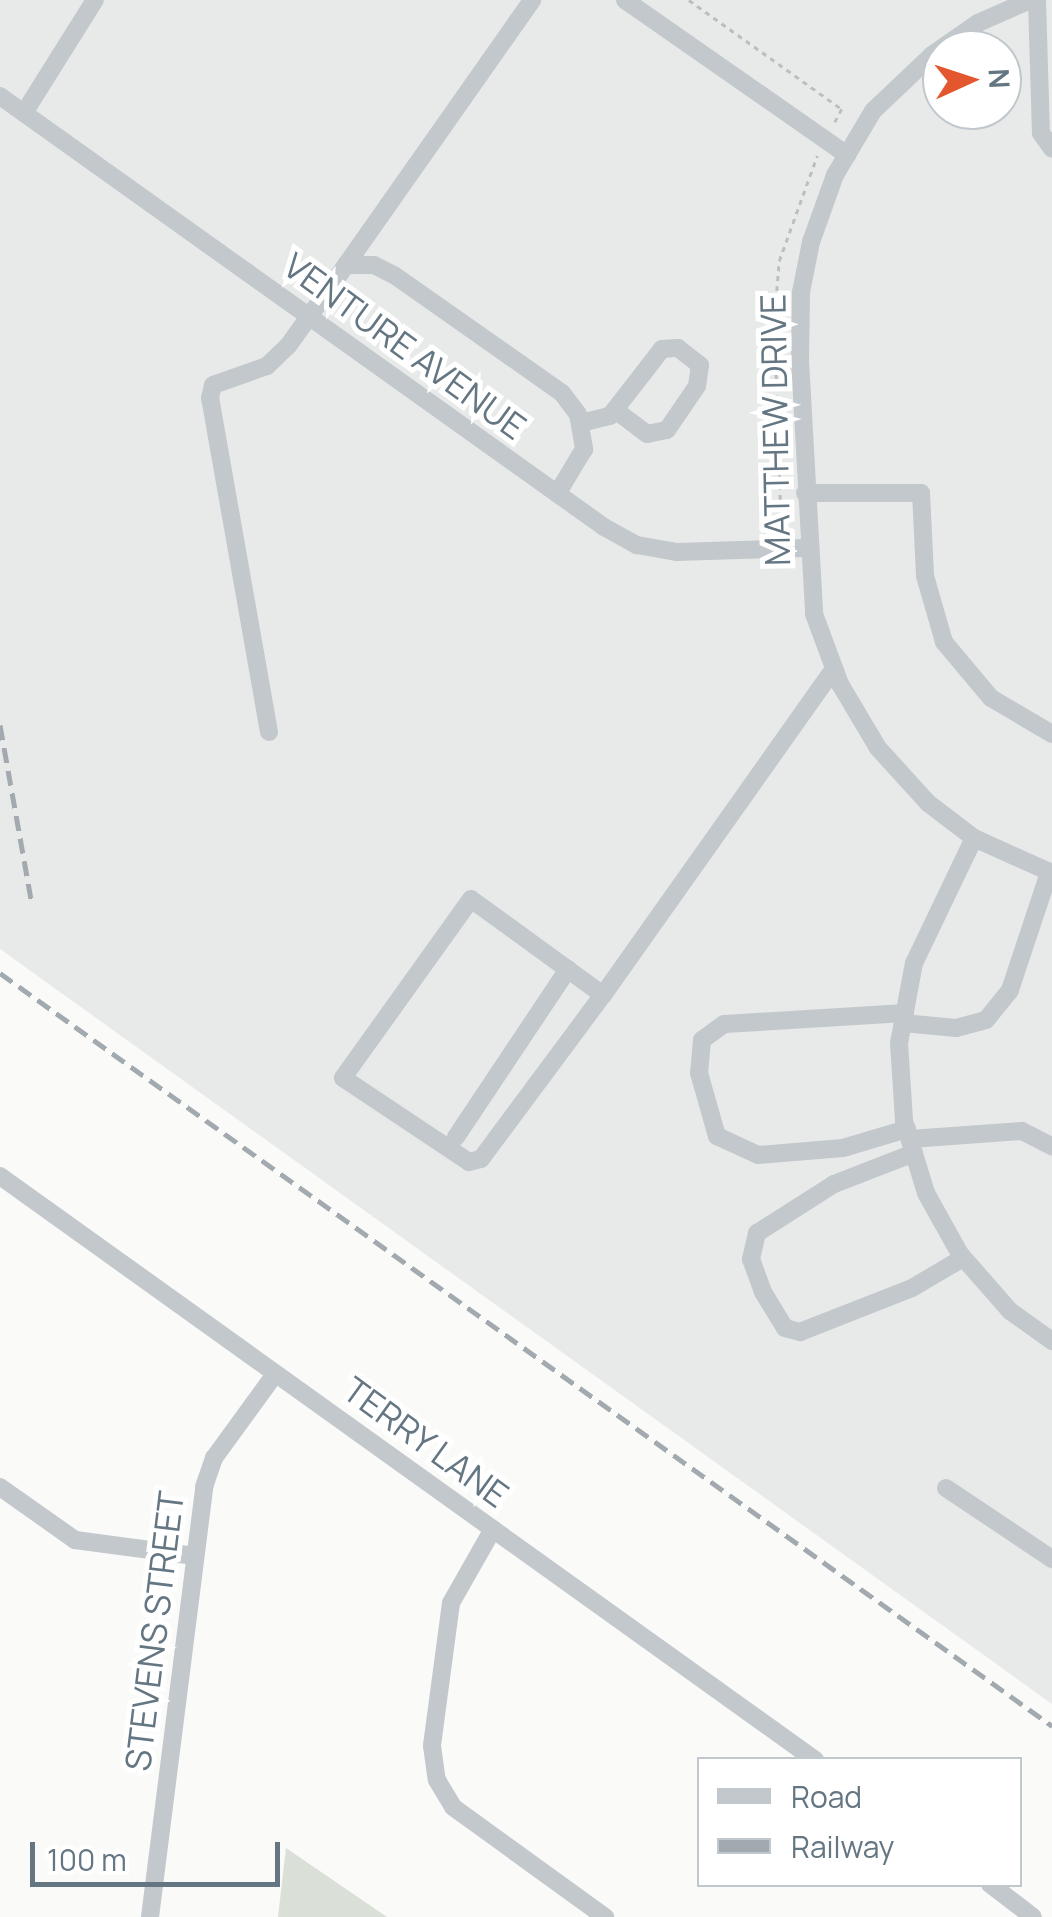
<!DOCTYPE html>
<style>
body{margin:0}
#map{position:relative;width:1052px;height:1917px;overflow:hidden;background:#fafaf8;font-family:Manrope,sans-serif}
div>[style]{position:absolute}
.built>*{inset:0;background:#e8e9e9}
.green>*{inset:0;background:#dadfd7}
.path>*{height:2.5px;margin-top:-1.25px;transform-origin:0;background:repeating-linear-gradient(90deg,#bbbfc2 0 5px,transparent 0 10px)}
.minor>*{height:18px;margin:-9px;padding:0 9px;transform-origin:9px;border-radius:9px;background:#c3c8cc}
.rail>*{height:5px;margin-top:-2.5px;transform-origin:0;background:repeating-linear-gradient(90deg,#a2aab0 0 15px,transparent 0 23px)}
span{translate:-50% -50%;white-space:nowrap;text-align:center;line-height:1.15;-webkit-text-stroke:10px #fff;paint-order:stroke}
.street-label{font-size:35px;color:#657683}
.legend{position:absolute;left:697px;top:1757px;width:325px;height:130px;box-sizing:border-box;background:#fff;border:2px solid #c1c8cd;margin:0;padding:12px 18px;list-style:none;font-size:30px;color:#657683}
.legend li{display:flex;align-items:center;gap:20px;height:50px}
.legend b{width:50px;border:2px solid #c1c8cd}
.north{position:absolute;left:922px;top:30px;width:100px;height:100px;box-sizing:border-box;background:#fff;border:2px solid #c1c8cd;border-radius:50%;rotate:87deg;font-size:28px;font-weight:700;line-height:40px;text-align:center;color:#657683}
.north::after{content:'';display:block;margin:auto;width:35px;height:45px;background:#e4572e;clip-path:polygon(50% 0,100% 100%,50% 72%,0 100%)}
.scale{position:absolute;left:30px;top:1842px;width:250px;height:45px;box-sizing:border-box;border:5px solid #657683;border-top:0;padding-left:12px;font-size:30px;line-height:35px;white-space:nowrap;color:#657683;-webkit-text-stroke:8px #fff;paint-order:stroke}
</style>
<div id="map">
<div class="built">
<i style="clip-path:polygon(evenodd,0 0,1052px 0,1052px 1704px,0 949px,0 0,942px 50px,1002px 50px,1002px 110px,942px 110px,942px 50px)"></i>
</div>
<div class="green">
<i style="clip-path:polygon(286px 1848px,387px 1917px,278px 1917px)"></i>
</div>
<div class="path">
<i style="left:689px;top:0;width:188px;rotate:35.5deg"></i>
<i style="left:842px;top:109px;width:15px;rotate:118deg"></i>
<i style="left:781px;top:530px;width:209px;rotate:-91.9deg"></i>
<i style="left:774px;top:321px;width:60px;rotate:-85.2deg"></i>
<i style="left:779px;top:261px;width:112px;rotate:-70.1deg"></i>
</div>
<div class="minor">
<i style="left:625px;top:0;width:271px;rotate:34.9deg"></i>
<i style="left:1030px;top:0;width:57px;rotate:156.1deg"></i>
<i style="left:978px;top:23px;width:56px;rotate:145.2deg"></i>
<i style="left:932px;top:55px;width:81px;rotate:136.5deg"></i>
<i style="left:873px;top:111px;width:74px;rotate:120.7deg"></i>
<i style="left:835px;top:175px;width:71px;rotate:109.7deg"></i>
<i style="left:811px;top:242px;width:51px;rotate:101.3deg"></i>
<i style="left:801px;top:292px;width:68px;rotate:90.8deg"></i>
<i style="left:800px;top:360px;width:254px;rotate:86.8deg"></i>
<i style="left:814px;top:614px;width:75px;rotate:69.6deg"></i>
<i style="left:840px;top:684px;width:74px;rotate:59.3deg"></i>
<i style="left:878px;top:748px;width:74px;rotate:47.7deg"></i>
<i style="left:928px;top:803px;width:58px;rotate:37.3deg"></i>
<i style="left:974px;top:838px;width:85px;rotate:24.2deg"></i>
<i style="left:1037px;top:0;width:133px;rotate:88.3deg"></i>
<i style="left:1041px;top:133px;width:19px;rotate:55deg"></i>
<i style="left:0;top:96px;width:742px;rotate:35.51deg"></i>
<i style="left:604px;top:527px;width:38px;rotate:29deg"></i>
<i style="left:637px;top:545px;width:41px;rotate:9.9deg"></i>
<i style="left:677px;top:552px;width:130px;rotate:-1.8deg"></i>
<i style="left:24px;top:113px;width:133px;rotate:-57.9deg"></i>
<i style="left:346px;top:265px;width:324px;rotate:-54.9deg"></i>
<i style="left:581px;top:423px;width:30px;rotate:-14deg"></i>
<i style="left:610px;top:416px;width:85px;rotate:-52.2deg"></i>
<i style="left:662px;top:349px;width:16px;rotate:-4deg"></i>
<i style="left:678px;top:348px;width:28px;rotate:38deg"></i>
<i style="left:700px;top:365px;width:21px;rotate:98deg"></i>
<i style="left:697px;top:386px;width:53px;rotate:124.3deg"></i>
<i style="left:667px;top:430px;width:20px;rotate:169deg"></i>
<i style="left:647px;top:434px;width:40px;rotate:-143deg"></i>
<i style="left:805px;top:493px;width:116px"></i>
<i style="left:921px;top:493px;width:83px;rotate:87.2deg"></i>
<i style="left:925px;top:576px;width:69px;rotate:73.9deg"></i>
<i style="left:944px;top:642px;width:73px;rotate:50deg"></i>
<i style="left:991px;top:698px;width:71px;rotate:30.5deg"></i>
<i style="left:269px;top:732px;width:339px;rotate:-100deg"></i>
<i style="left:210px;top:398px;width:13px;rotate:-77deg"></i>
<i style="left:213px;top:385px;width:57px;rotate:-19.4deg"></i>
<i style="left:267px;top:366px;width:29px;rotate:-44deg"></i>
<i style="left:288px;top:346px;width:100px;rotate:-54.4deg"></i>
<i style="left:346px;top:265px;width:28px"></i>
<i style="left:374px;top:265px;width:22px;rotate:27deg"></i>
<i style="left:394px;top:275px;width:205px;rotate:35.1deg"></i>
<i style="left:562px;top:393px;width:26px;rotate:53deg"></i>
<i style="left:578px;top:414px;width:36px;rotate:80deg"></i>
<i style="left:584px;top:449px;width:52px;rotate:121deg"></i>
<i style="left:974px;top:838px;width:139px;rotate:115.6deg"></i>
<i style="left:914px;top:963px;width:81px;rotate:100.6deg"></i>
<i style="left:899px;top:1043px;width:78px;rotate:86.3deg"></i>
<i style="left:904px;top:1121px;width:75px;rotate:73deg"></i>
<i style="left:926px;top:1193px;width:70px;rotate:60.9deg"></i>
<i style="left:960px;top:1254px;width:76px;rotate:48.7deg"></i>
<i style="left:1010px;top:1311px;width:52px;rotate:35.5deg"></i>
<i style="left:603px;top:995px;width:163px;rotate:-144deg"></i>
<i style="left:471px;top:899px;width:220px;rotate:125.6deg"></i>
<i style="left:343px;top:1078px;width:151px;rotate:33.7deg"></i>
<i style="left:469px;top:1162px;width:12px;rotate:-14deg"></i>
<i style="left:481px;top:1159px;width:204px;rotate:-53.4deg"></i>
<i style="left:603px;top:995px;width:400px;rotate:-54.7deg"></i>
<i style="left:905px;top:1013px;width:181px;rotate:176.5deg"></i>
<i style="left:724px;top:1024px;width:27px;rotate:144deg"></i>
<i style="left:702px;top:1040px;width:33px;rotate:95deg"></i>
<i style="left:699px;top:1073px;width:66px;rotate:74.1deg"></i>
<i style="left:717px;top:1136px;width:45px;rotate:24.9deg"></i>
<i style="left:758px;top:1155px;width:85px;rotate:-4.7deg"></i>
<i style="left:843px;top:1148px;width:67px;rotate:-16.5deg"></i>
<i style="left:903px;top:1023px;width:53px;rotate:5.4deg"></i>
<i style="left:956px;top:1028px;width:31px;rotate:-15deg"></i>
<i style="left:986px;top:1020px;width:38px;rotate:-51deg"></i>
<i style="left:1010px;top:990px;width:123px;rotate:-71.6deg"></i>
<i style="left:456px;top:1137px;width:202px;rotate:-56.3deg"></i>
<i style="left:910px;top:1139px;width:112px;rotate:-4.1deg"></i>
<i style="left:1022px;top:1131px;width:34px;rotate:27deg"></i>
<i style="left:914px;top:1153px;width:86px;rotate:158.8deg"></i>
<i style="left:834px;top:1184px;width:91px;rotate:147.5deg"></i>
<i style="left:757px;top:1233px;width:27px;rotate:103deg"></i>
<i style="left:751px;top:1259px;width:35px;rotate:70deg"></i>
<i style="left:763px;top:1292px;width:42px;rotate:58.6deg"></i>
<i style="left:785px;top:1328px;width:16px;rotate:15deg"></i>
<i style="left:800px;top:1332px;width:120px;rotate:-21.4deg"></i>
<i style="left:912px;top:1288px;width:59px;rotate:-30.5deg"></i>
<i style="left:0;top:1176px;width:1003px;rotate:35.62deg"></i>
<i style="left:0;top:1487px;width:92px;rotate:35.2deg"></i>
<i style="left:75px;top:1540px;width:121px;rotate:7.6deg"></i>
<i style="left:946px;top:1488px;width:128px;rotate:33.8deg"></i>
<i style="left:493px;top:1529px;width:85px;rotate:119.6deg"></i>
<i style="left:451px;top:1603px;width:144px;rotate:97.6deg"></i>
<i style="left:432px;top:1746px;width:34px;rotate:82deg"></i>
<i style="left:437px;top:1780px;width:31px;rotate:59deg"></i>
<i style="left:453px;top:1807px;width:188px;rotate:35.9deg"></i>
<i style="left:990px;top:1884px;width:54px;rotate:37.5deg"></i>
<i style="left:150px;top:1917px;width:433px;rotate:-82.8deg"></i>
<i style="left:204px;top:1487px;width:31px;rotate:-71deg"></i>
<i style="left:214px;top:1458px;width:104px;rotate:-54deg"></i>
</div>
<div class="rail">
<i style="left:0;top:725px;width:182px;rotate:79.9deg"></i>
<i style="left:0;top:973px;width:1294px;rotate:35.59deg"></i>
</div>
<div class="street-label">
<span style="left:405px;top:346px;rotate:36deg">VENTURE AVENUE</span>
<span style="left:775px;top:430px;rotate:-91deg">MATTHEW DRIVE</span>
<span style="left:426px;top:1442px;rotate:36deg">TERRY LANE</span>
<span style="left:154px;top:1631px;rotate:-83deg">STEVENS STREET</span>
</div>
<ul class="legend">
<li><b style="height:12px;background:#c3c8cc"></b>Road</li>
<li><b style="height:12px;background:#a2aab0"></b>Railway</li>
</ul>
<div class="north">N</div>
<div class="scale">100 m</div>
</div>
